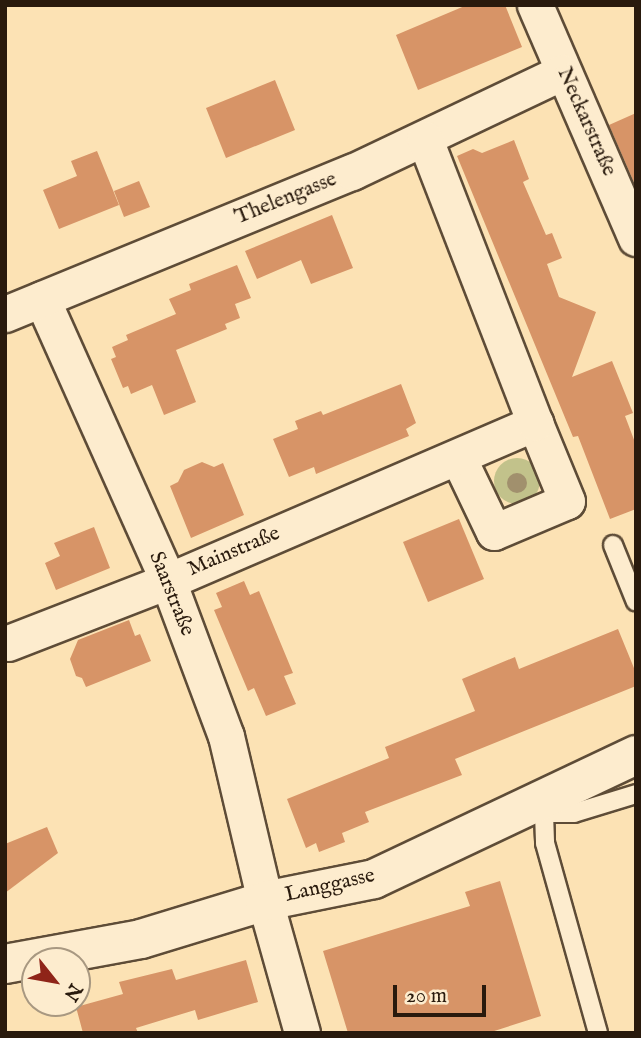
<!DOCTYPE html>
<meta charset="utf-8">
<style>
body{margin:0}
#map{position:relative;width:641px;height:1038px;overflow:hidden;background:#fce2b4;font-family:"IM FELL English",serif}
div>[style]{position:absolute}
.green>*{inset:0;background:#c2c28b}
.round{border-radius:50%}
.building>*{inset:0;background:#d79467}
.roads{filter:drop-shadow(2px 0 #5e4c37) drop-shadow(-2px 0 #5e4c37) drop-shadow(0 2px #5e4c37) drop-shadow(0 -2px #5e4c37)}
.lane>*{height:18px;margin:-9px;padding:0 9px;transform-origin:9px;border-radius:9px;background:#fdecce}
.street>*{height:35px;margin:-17.5px;padding:0 17.5px;transform-origin:17.5px;border-radius:17.5px;background:#fdecce}
.secondary>*{height:38px;margin:-19px;padding:0 19px;transform-origin:19px;border-radius:19px;background:#fdecce}
.trees>*{width:20px;height:20px;margin:-10px;border-radius:50%;background:#a1906d}
span{translate:-50% -50%;white-space:nowrap;text-align:center;line-height:1.15;-webkit-text-stroke:7px #fdecce;paint-order:stroke}
.street-label{font-size:21px;color:#291a0d}
.frame{position:absolute;inset:0;border:7px solid #291a0d;pointer-events:none}
.north{position:absolute;left:21px;top:947px;width:70px;height:70px;box-sizing:border-box;background:#fdecce;border:2px solid #a89881;border-radius:50%;rotate:121deg;font-size:19px;font-weight:700;line-height:28px;text-align:center;color:#291a0d}
.north::after{content:'';display:block;margin:auto;width:24px;height:32px;background:#8f2418;clip-path:polygon(50% 0,100% 100%,50% 72%,0 100%)}
.scale{position:absolute;left:393px;top:985px;width:93px;height:32px;box-sizing:border-box;border:4px solid #291a0d;border-top:0;padding-left:9px;font-size:21px;line-height:24px;white-space:nowrap;color:#291a0d;-webkit-text-stroke:5px #fdecce;paint-order:stroke}
</style>
<div id="map">
<div class="green">
<i class="round" style="left:494px;top:458px;width:46px;height:46px"></i>
</div>
<div class="building">
<i style="clip-path:polygon(467px 5px,505px 5px,522px 47px,418px 90px,396px 35px)"></i>
<i style="clip-path:polygon(275px 80px,295px 130px,226px 158px,206px 108px)"></i>
<i style="clip-path:polygon(636px 113px,636px 187px,609px 125px)"></i>
<i style="clip-path:polygon(514px 140px,529px 179px,523px 182px,546px 235px,552px 233px,562px 258px,547px 264px,559px 297px,596px 312px,572px 377px,612px 361px,633px 413px,625px 416px,636px 445px,636px 509px,610px 519px,578px 436px,573px 437px,457px 156px,473px 149px,482px 153px)"></i>
<i style="clip-path:polygon(97px 151px,119px 205px,59px 229px,43px 190px,77px 176px,71px 161px)"></i>
<i style="clip-path:polygon(139px 181px,150px 207px,124px 217px,114px 191px)"></i>
<i style="clip-path:polygon(332px 215px,353px 268px,311px 284px,301px 260px,257px 279px,245px 251px)"></i>
<i style="clip-path:polygon(237px 265px,251px 298px,235px 304px,240px 318px,225px 324px,227px 329px,176px 350px,196px 402px,164px 415px,152px 385px,131px 394px,128px 386px,123px 388px,111px 359px,116px 357px,112px 347px,128px 340px,126px 335px,176px 314px,169px 299px,191px 290px,189px 284px)"></i>
<i style="clip-path:polygon(401px 384px,416px 423px,406px 429px,409px 436px,316px 474px,314px 467px,289px 477px,273px 439px,298px 429px,295px 421px,321px 411px,323px 415px)"></i>
<i style="clip-path:polygon(202px 462px,214px 467px,223px 463px,244px 515px,191px 538px,170px 486px,178px 482px,184px 470px)"></i>
<i style="clip-path:polygon(459px 519px,484px 579px,428px 602px,403px 542px)"></i>
<i style="clip-path:polygon(94px 527px,110px 568px,56px 590px,45px 563px,60px 556px,54px 543px)"></i>
<i style="clip-path:polygon(244px 581px,250px 595px,259px 591px,293px 673px,284px 676px,296px 704px,266px 716px,254px 688px,248px 691px,214px 610px,222px 607px,216px 593px)"></i>
<i style="clip-path:polygon(129px 620px,135px 636px,140px 634px,151px 661px,86px 687px,82px 678px,76px 676px,70px 659px,78px 640px)"></i>
<i style="clip-path:polygon(618px 629px,636px 673px,636px 686px,455px 759px,462px 775px,365px 812px,369px 822px,342px 833px,345px 842px,319px 852px,316px 843px,306px 848px,287px 799px,389px 758px,385px 747px,475px 711px,462px 679px,515px 657px,519px 669px)"></i>
<i style="clip-path:polygon(47px 827px,58px 853px,5px 893px,5px 844px)"></i>
<i style="clip-path:polygon(500px 881px,541px 1016px,488px 1033px,348px 1033px,323px 951px,470px 906px,465px 892px)"></i>
<i style="clip-path:polygon(246px 960px,258px 1002px,198px 1020px,195px 1010px,136px 1028px,138px 1033px,83px 1033px,76px 1007px,123px 994px,119px 982px,172px 969px,176px 980px)"></i>
</div>
<div class="roads">
<div class="lane">
<i style="left:613px;top:545px;width:61px;rotate:68deg"></i>
<i style="left:537px;top:813px;width:37px"></i>
<i style="left:574px;top:813px;width:65px;rotate:-17deg"></i>
<i style="left:544px;top:813px;width:30px;rotate:88deg"></i>
<i style="left:545px;top:843px;width:197px;rotate:74.4deg"></i>
</div>
<div class="street">
<i style="left:535px;top:5px;width:254px;rotate:66.6deg"></i>
<i style="left:42px;top:299px;width:309px;rotate:65.9deg"></i>
<i style="left:168px;top:581px;width:165px;rotate:69.5deg"></i>
<i style="left:226px;top:736px;width:170px;rotate:76.7deg"></i>
<i style="left:265px;top:901px;width:137px;rotate:74.3deg"></i>
<i style="left:5px;top:314px;width:375px;rotate:-22.3deg"></i>
<i style="left:352px;top:172px;width:233px;rotate:-25.4deg"></i>
<i style="left:458px;top:457px;width:83px;rotate:64.4deg"></i>
<i style="left:494px;top:532px;width:79px;rotate:-23deg"></i>
<i style="left:567px;top:501px;width:84px;rotate:-112.3deg"></i>
<i style="left:8px;top:643px;width:172px;rotate:-21.2deg"></i>
<i style="left:168px;top:581px;width:400px;rotate:-23.3deg"></i>
<i style="left:535px;top:423px;width:305px;rotate:-111.2deg"></i>
</div>
<div class="secondary">
<i style="left:5px;top:964px;width:138px;rotate:-10.4deg"></i>
<i style="left:141px;top:939px;width:130px;rotate:-17deg"></i>
<i style="left:265px;top:901px;width:111px;rotate:-11.4deg"></i>
<i style="left:374px;top:879px;width:290px;rotate:-25.3deg"></i>
</div>
</div>
<div class="trees">
<i style="left:517px;top:483px"></i>
</div>
<div class="street-label">
<span style="left:586px;top:122px;rotate:66deg">Neckarstraße</span>
<span style="left:286px;top:199px;rotate:-22deg">Thelengasse</span>
<span style="left:234px;top:552px;rotate:-23deg">Mainstraße</span>
<span style="left:171px;top:594px;rotate:68deg">Saarstraße</span>
<span style="left:330px;top:886px;rotate:-13deg">Langgasse</span>
</div>
<div class="frame"></div>
<div class="north">N</div>
<div class="scale">20 m</div>
</div>
